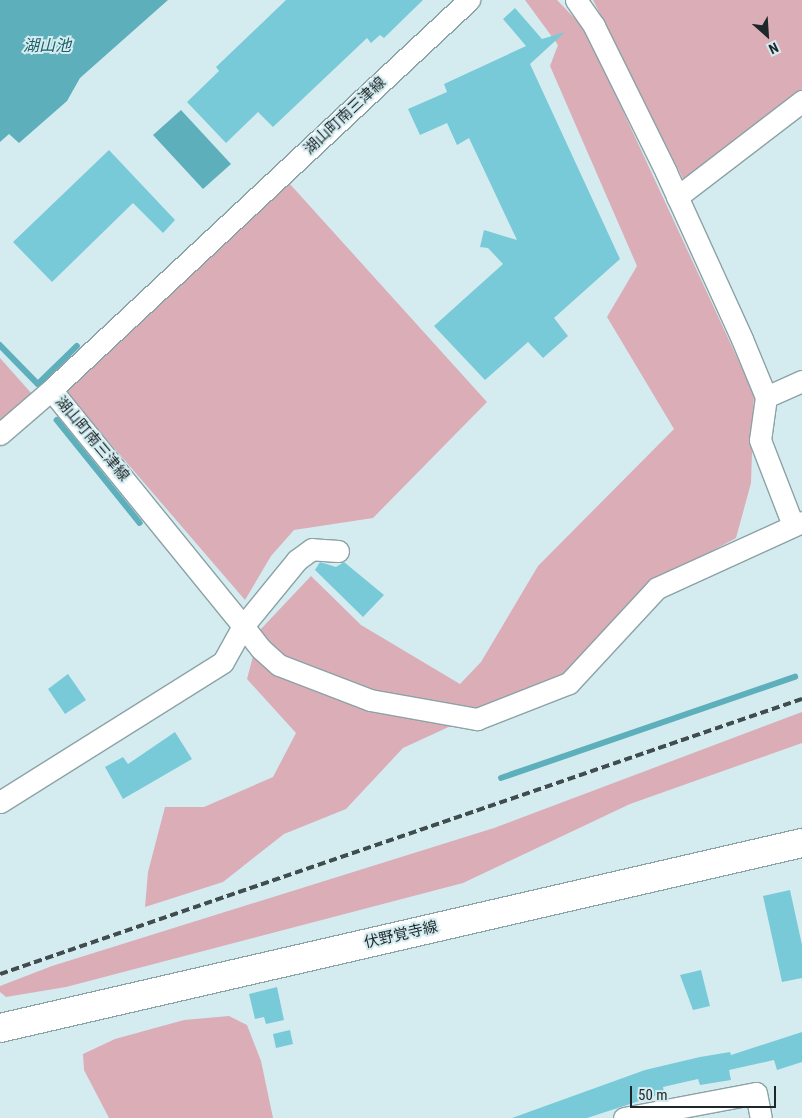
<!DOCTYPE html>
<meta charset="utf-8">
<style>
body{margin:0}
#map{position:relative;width:802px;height:1118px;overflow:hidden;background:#d4ecf0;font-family:"Roboto Condensed","Noto Sans JP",sans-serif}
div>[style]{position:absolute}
.green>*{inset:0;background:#dbadb7}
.water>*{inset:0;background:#5eafbc}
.stream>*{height:5.5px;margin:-2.75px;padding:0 2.75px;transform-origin:2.75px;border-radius:2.75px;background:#5eafbc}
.building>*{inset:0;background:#79cad8}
.roads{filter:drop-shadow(1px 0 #8ba2a6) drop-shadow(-1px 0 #8ba2a6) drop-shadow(0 1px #8ba2a6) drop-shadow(0 -1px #8ba2a6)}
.minor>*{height:21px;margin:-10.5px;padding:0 10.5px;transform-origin:10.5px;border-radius:10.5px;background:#fff}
.major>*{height:28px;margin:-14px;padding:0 14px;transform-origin:14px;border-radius:14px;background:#fff}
.rail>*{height:4px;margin-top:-2px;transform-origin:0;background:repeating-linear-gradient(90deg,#404c4e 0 8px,transparent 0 12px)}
span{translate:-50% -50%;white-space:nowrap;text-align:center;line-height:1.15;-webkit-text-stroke:4px #d4ecf0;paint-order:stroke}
.street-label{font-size:15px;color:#1d2628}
.water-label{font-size:16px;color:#1c5f69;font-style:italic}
.north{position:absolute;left:742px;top:10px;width:50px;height:50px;-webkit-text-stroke:4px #d4ecf0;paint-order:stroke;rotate:154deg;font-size:14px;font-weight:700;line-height:20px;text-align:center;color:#1d2628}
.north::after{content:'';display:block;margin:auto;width:18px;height:22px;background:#1d2628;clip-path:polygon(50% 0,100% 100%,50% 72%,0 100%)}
.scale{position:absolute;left:630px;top:1086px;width:146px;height:22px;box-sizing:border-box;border:2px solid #1d2628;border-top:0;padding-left:6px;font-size:15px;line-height:18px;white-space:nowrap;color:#1d2628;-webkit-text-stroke:4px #d4ecf0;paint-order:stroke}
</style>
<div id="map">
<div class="green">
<i style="clip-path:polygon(525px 0,557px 0,585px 29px,754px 394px,751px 483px,736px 538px,644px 588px,570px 671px,403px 748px,346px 809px,284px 834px,223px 882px,145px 907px,148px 872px,165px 807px,204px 807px,273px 777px,296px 733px,247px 679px,260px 630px,311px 576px,361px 625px,460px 684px,481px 662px,538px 566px,674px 429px,607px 317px,637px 266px,550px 66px,558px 45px)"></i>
<i style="clip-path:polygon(593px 0,802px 0,802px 89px,684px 181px)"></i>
<i style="clip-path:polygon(289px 183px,487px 402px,373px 518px,294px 530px,271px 556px,245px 600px,65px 391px)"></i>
<i style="clip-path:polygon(0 358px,32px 394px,0 420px)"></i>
<i style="clip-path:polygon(802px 712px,802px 743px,630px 804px,463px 883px,66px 987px,6px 997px,0 992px,0 986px,52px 966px,494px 828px)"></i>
<i style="clip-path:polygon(229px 1016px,247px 1025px,261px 1061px,273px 1118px,109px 1118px,84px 1070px,83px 1054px,115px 1039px,184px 1020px)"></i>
</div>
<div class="water">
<i style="clip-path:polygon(0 0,168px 0,80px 78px,67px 101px,19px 143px,9px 134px,0 142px)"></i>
<i style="clip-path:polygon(181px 110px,231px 164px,203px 189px,153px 135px)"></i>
</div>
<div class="stream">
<i style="left:0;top:345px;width:54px;rotate:45.7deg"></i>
<i style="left:38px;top:384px;width:54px;rotate:-44.3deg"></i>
<i style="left:57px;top:420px;width:132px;rotate:51.1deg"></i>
<i style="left:501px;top:778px;width:311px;rotate:-19deg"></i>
</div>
<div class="building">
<i style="clip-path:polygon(286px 0,423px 0,384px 38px,380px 35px,371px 43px,367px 38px,273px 127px,258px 112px,226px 143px,187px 102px,219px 71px,216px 67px)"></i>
<i style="clip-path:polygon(515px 8px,542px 39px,565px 32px,530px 64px,620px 259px,554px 318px,568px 336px,543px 358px,528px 342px,485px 380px,434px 326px,503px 264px,488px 248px,480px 247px,484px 230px,517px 240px,469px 138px,457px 145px,447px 123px,420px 135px,408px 109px,447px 92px,444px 84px,526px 46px,503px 19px)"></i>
<i style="clip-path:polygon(109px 150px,175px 220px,163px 233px,133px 203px,52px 282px,13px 242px)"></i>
<i style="clip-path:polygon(320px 562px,336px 567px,344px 562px,384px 595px,363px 617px,315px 570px)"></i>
<i style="clip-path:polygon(68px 674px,86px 700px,65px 714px,48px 689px)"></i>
<i style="clip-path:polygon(175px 732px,192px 759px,123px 799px,105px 767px,123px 757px,128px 764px)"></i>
<i style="clip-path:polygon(790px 890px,802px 945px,802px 978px,782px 982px,763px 896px)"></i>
<i style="clip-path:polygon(701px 970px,710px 1006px,693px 1010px,680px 975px)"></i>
<i style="clip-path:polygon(277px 987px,284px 1020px,266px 1024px,264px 1017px,255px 1019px,249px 994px)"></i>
<i style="clip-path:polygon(290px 1030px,293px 1044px,276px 1048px,273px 1034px)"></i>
<i style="clip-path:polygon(802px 1032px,802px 1062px,777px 1070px,774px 1060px,729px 1070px,731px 1080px,700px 1085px,698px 1079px,663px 1087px,664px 1093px,587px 1118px,512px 1118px,645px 1070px,700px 1057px,730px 1052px,731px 1055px)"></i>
</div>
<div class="roads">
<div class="minor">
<i style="left:576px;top:0;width:32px;rotate:55deg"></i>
<i style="left:594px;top:26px;width:163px;rotate:63.7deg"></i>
<i style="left:666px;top:172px;width:183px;rotate:65.5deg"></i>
<i style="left:742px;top:339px;width:63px;rotate:67.5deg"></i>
<i style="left:766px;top:397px;width:43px;rotate:97.9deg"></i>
<i style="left:760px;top:440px;width:91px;rotate:68.8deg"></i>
<i style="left:677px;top:197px;width:158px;rotate:-37.5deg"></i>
<i style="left:766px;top:397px;width:39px;rotate:-24deg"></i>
<i style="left:0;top:434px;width:67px;rotate:-40.8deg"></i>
<i style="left:338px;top:551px;width:26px;rotate:-176deg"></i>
<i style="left:312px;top:549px;width:19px;rotate:144deg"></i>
<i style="left:297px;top:560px;width:85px;rotate:129.3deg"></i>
<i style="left:243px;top:626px;width:29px;rotate:52deg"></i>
<i style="left:261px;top:649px;width:24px;rotate:42deg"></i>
<i style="left:279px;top:665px;width:97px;rotate:21deg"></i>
<i style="left:370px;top:700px;width:109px;rotate:10.1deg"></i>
<i style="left:477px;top:719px;width:99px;rotate:-21.4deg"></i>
<i style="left:569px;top:683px;width:129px;rotate:-47.2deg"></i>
<i style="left:657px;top:588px;width:159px;rotate:-24.5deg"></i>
<i style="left:0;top:802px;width:263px;rotate:-32.1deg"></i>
<i style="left:223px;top:662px;width:41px;rotate:-60.9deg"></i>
<i style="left:243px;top:626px;width:304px;rotate:-129.1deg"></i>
<i style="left:51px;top:390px;width:572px;rotate:-43.02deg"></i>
<i style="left:624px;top:1118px;width:134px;rotate:-10.7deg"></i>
<i style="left:756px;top:1093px;width:25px;rotate:79deg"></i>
</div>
<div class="major">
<i style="left:0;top:1028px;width:823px;rotate:-12.99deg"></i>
</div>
</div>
<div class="rail">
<i style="left:0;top:974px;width:848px;rotate:-18.93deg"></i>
</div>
<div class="street-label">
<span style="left:345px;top:116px;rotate:-43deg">湖山町南三津線</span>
<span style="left:92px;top:439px;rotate:50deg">湖山町南三津線</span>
<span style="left:401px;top:935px;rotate:-13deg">伏野覚寺線</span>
</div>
<div class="water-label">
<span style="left:47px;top:46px">湖山池</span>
</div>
<div class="north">N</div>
<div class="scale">50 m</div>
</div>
